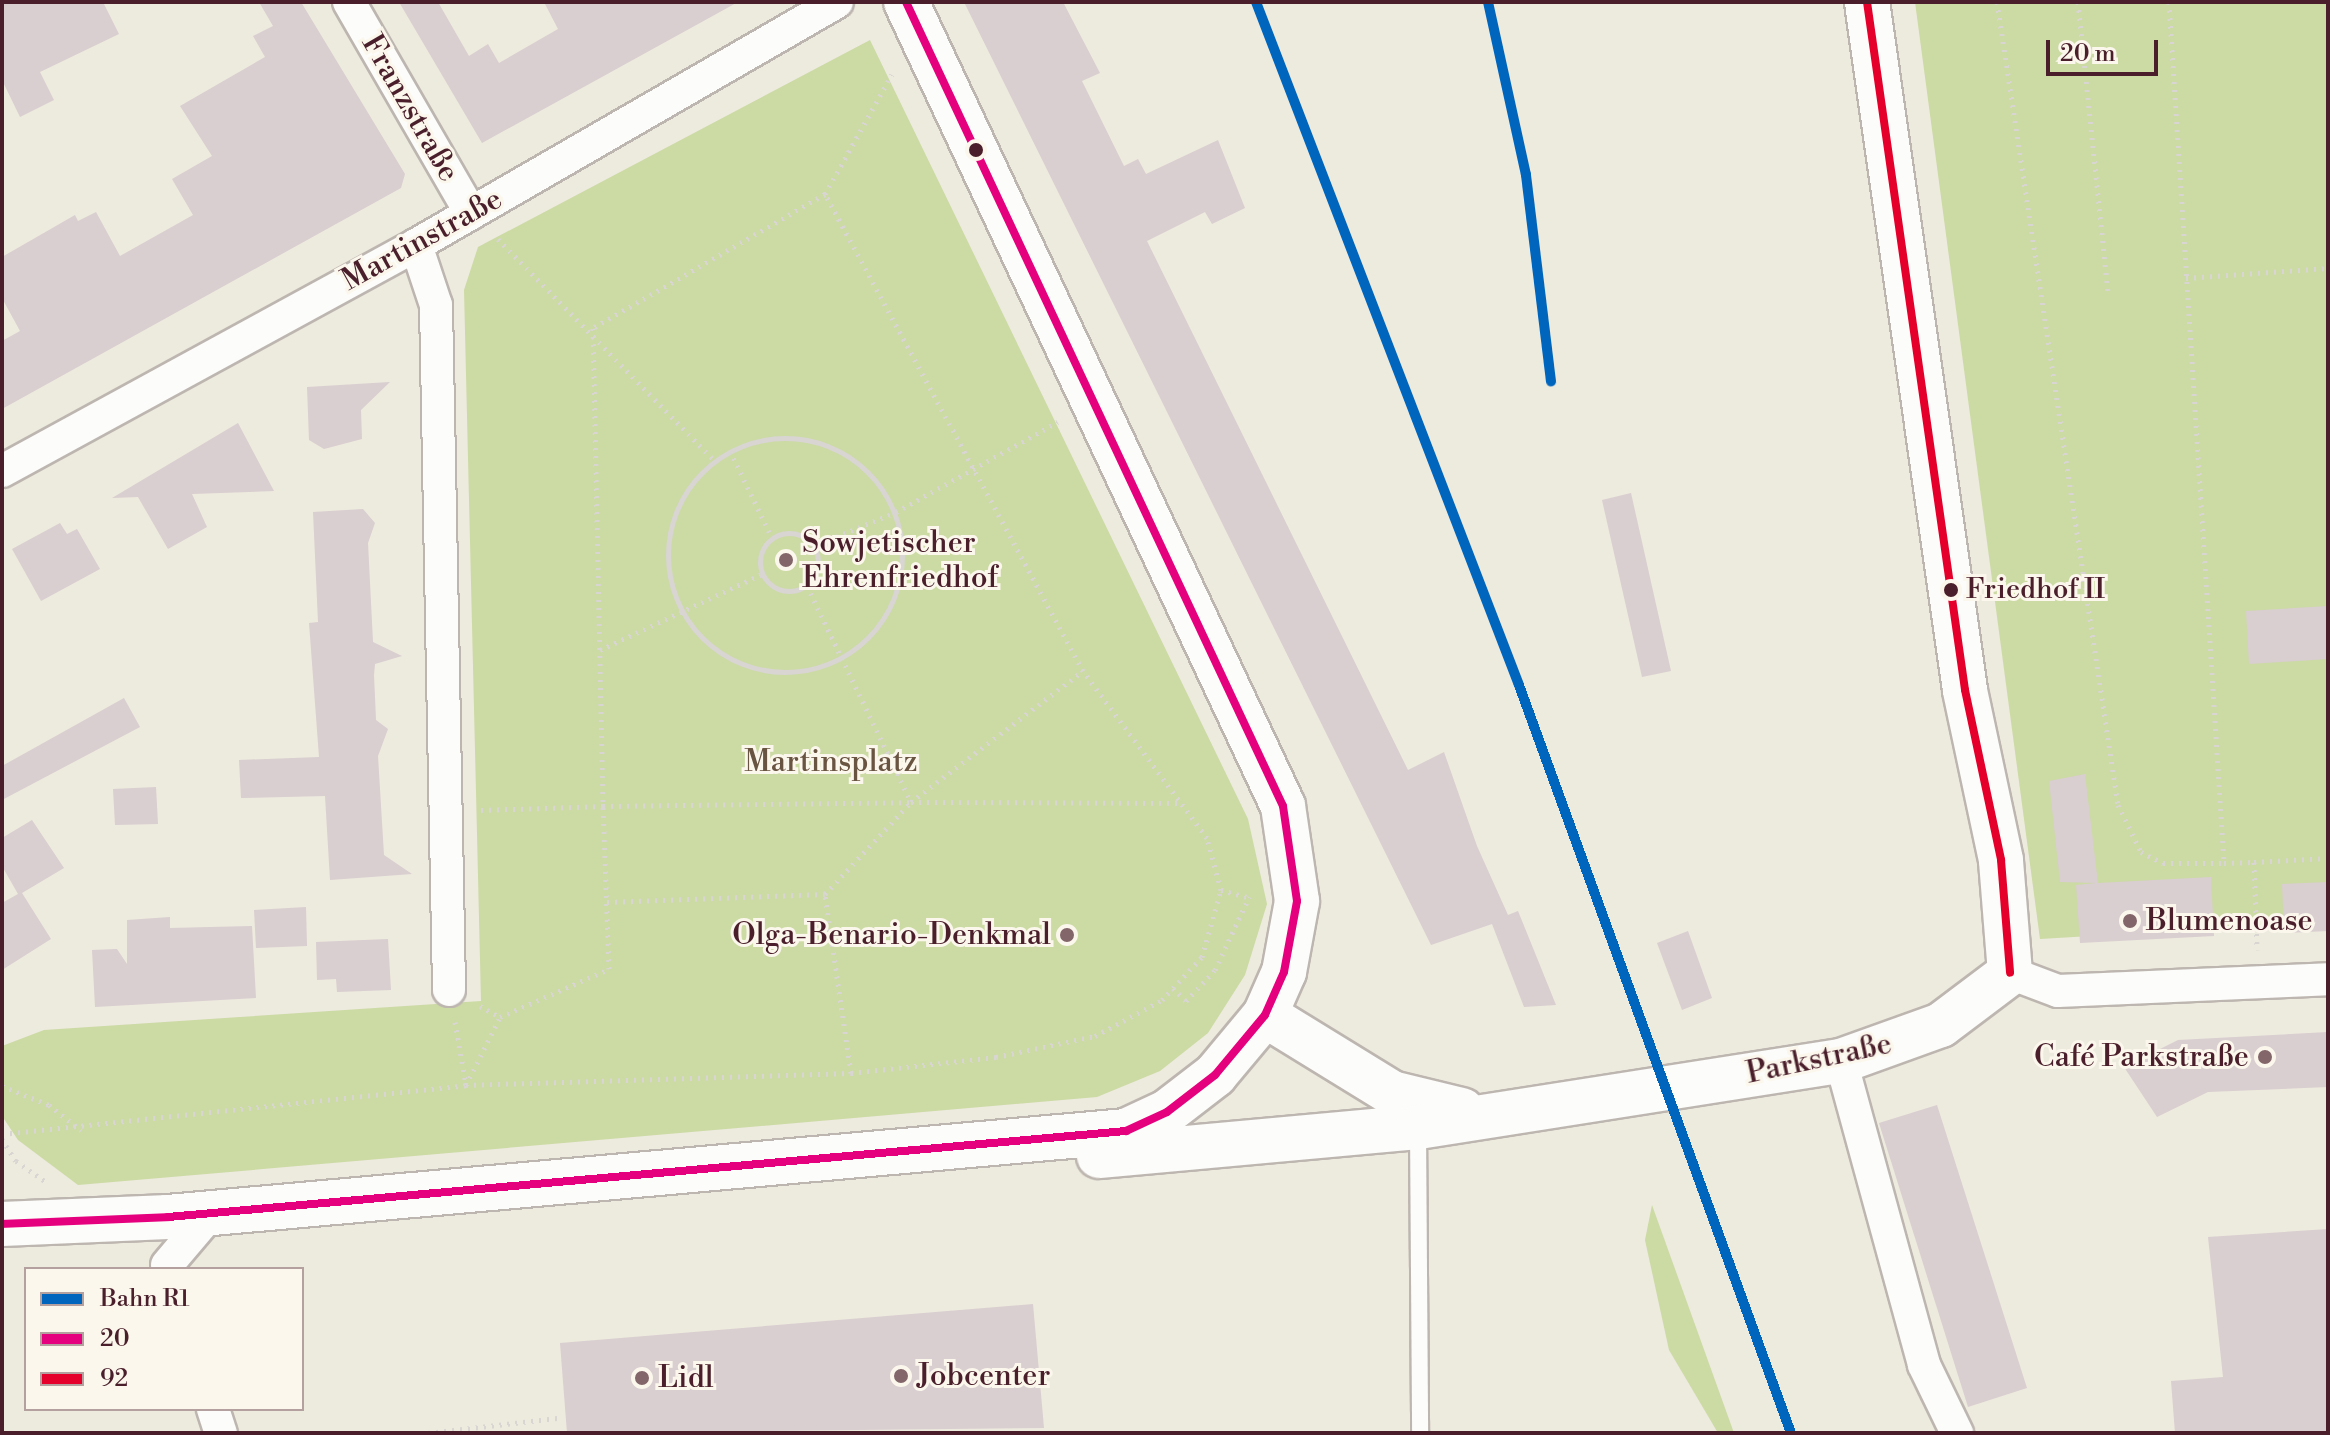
<!DOCTYPE html>
<meta charset="utf-8">
<style>
body{margin:0}
#map{position:relative;width:2330px;height:1435px;overflow:hidden;background:#edeade;font-family:"Libre Bodoni",serif}
div>[style]{position:absolute}
.green>*{inset:0;background:#ccdaa4}
.building>*{inset:0;background:#d9ced0}
.path>*{height:5px;margin-top:-2.5px;transform-origin:0;background:repeating-linear-gradient(90deg,#d8d5d3 0 2px,transparent 0 8px)}
.path>.ring{margin:-2.5px;padding:0;box-sizing:content-box;background:none;border:5px solid #d8d5d3;border-radius:50%}
.roads{filter:drop-shadow(2px 0 #bdb6b0) drop-shadow(-2px 0 #bdb6b0) drop-shadow(0 2px #bdb6b0) drop-shadow(0 -2px #bdb6b0)}
.lane>*{height:16px;margin:-8px;padding:0 8px;transform-origin:8px;border-radius:8px;background:#fcfcfa}
.street>*{height:32px;margin:-16px;padding:0 16px;transform-origin:16px;border-radius:16px;background:#fcfcfa}
.secondary>*{height:44px;margin:-22px;padding:0 22px;transform-origin:22px;border-radius:22px;background:#fcfcfa}
.rail>*{height:6px;margin:-3px;padding:0 3px;transform-origin:3px;border-radius:3px;background:#bab4b4}
.bus-1>*{height:8px;margin:-4px;padding:0 4px;transform-origin:4px;border-radius:4px;background:#e5007d}
.bus-2>*{height:8px;margin:-4px;padding:0 4px;transform-origin:4px;border-radius:4px;background:#e4002b}
.rail-1>*{height:10px;margin:-5px;padding:0 5px;transform-origin:5px;border-radius:5px;background:#0065bd}
.dots>*{width:22px;height:22px;translate:-50% -50%;box-sizing:border-box;border:4px solid #fbf7ec;border-radius:50%}
span{translate:-50% -50%;white-space:nowrap;text-align:center;line-height:1.15;-webkit-text-stroke:6px #fbf7ec;paint-order:stroke}
.bus-label{font-size:28px;color:#4a1f2b}
.left{translate:0 -50%;text-align:left}
.street-label{font-size:30px;color:#4a1f2b}
.poi-label{font-size:30px;color:#4a1f2b}
.right{translate:-100% -50%;text-align:right}
.park-label{font-size:30px;color:#695341}
.frame{position:absolute;inset:0;border:4px solid #4a1f2b;pointer-events:none}
.legend{position:absolute;left:24px;top:1267px;width:280px;height:144px;box-sizing:border-box;background:#fbf7ec;border:2px solid #b4a19f;margin:0;padding:10px 14px;list-style:none;font-size:24px;color:#4a1f2b}
.legend li{display:flex;align-items:center;gap:16px;height:40px}
.legend b{width:40px;border:2px solid #b4a19f}
.scale{position:absolute;left:2046px;top:40px;width:112px;height:36px;box-sizing:border-box;border:4px solid #4a1f2b;border-top:0;padding-left:10px;font-size:24px;line-height:28px;white-space:nowrap;color:#4a1f2b;-webkit-text-stroke:6px #fbf7ec;paint-order:stroke}
</style>
<div id="map">
<div class="green">
<i style="clip-path:polygon(1915px 2px,2328px 2px,2328px 922px,2040px 939px)"></i>
<i style="clip-path:polygon(870px 40px,1248px 819px,1267px 904px,1245px 975px,1208px 1033px,1160px 1071px,1097px 1097px,78px 1185px,18px 1140px,2px 1116px,2px 1046px,44px 1030px,481px 1001px,464px 290px,478px 247px)"></i>
<i style="clip-path:polygon(1652px 1205px,1734px 1433px,1718px 1433px,1669px 1350px,1645px 1240px)"></i>
</div>
<div class="building">
<i style="clip-path:polygon(2px 2px,103px 2px,119px 34px,40px 72px,54px 100px,20px 117px,2px 80px)"></i>
<i style="clip-path:polygon(259px 2px,301px 2px,405px 174px,401px 188px,2px 409px,2px 341px,20px 331px,2px 298px,2px 257px,75px 215px,78px 221px,96px 212px,120px 256px,193px 215px,172px 179px,212px 156px,180px 106px,265px 57px,253px 36px,273px 26px)"></i>
<i style="clip-path:polygon(399px 2px,438px 2px,469px 56px,488px 44px,499px 63px,558px 29px,544px 2px,738px 2px,482px 143px)"></i>
<i style="clip-path:polygon(964px 2px,1063px 2px,1100px 73px,1082px 81px,1124px 166px,1138px 159px,1146px 174px,1218px 140px,1245px 208px,1212px 224px,1205px 212px,1147px 241px,1408px 770px,1444px 752px,1477px 846px,1508px 915px,1518px 911px,1556px 1005px,1524px 1007px,1492px 924px,1431px 945px)"></i>
<i style="clip-path:polygon(390px 382px,361px 410px,362px 439px,324px 449px,309px 440px,307px 387px)"></i>
<i style="clip-path:polygon(238px 423px,274px 491px,192px 494px,207px 527px,168px 549px,138px 497px,112px 498px)"></i>
<i style="clip-path:polygon(1631px 493px,1671px 671px,1642px 677px,1602px 500px)"></i>
<i style="clip-path:polygon(363px 509px,375px 523px,368px 543px,373px 642px,402px 656px,375px 664px,374px 675px,376px 720px,388px 729px,378px 756px,384px 855px,412px 874px,330px 880px,325px 796px,241px 798px,239px 760px,319px 757px,309px 623px,318px 622px,313px 512px)"></i>
<i style="clip-path:polygon(60px 523px,67px 534px,77px 529px,100px 569px,41px 601px,12px 549px)"></i>
<i style="clip-path:polygon(2328px 606px,2328px 659px,2249px 664px,2246px 611px)"></i>
<i style="clip-path:polygon(124px 698px,140px 727px,2px 800px,2px 766px)"></i>
<i style="clip-path:polygon(2085px 774px,2098px 883px,2211px 877px,2214px 936px,2080px 943px,2076px 885px,2096px 883px,2060px 882px,2049px 781px)"></i>
<i style="clip-path:polygon(156px 787px,158px 824px,115px 825px,113px 789px)"></i>
<i style="clip-path:polygon(32px 820px,64px 868px,22px 893px,51px 939px,2px 970px,2px 903px,18px 894px,2px 866px,2px 838px)"></i>
<i style="clip-path:polygon(2328px 882px,2328px 931px,2284px 933px,2282px 884px)"></i>
<i style="clip-path:polygon(306px 907px,307px 946px,256px 948px,254px 910px)"></i>
<i style="clip-path:polygon(170px 917px,170px 928px,252px 926px,256px 998px,95px 1007px,92px 950px,117px 949px,127px 964px,127px 920px)"></i>
<i style="clip-path:polygon(1688px 931px,1712px 998px,1682px 1010px,1657px 943px)"></i>
<i style="clip-path:polygon(388px 939px,391px 990px,337px 992px,336px 979px,317px 980px,316px 942px)"></i>
<i style="clip-path:polygon(2328px 1032px,2328px 1087px,2208px 1092px,2157px 1117px,2124px 1067px,2178px 1040px)"></i>
<i style="clip-path:polygon(1937px 1105px,2027px 1388px,1968px 1407px,1879px 1123px)"></i>
<i style="clip-path:polygon(2328px 1229px,2328px 1433px,2175px 1433px,2171px 1381px,2223px 1377px,2208px 1237px)"></i>
<i style="clip-path:polygon(1033px 1304px,1044px 1428px,567px 1433px,560px 1343px)"></i>
</div>
<div class="path">
<i style="left:1997px;top:2px;width:812px;rotate:81.43deg"></i>
<i style="left:2118px;top:805px;width:52px;rotate:63.9deg"></i>
<i style="left:2141px;top:852px;width:25px;rotate:27deg"></i>
<i style="left:2163px;top:863px;width:61px"></i>
<i style="left:2078px;top:2px;width:290px;rotate:84.1deg"></i>
<i style="left:2169px;top:2px;width:863px;rotate:86.34deg"></i>
<i style="left:2224px;top:863px;width:30px;rotate:-2deg"></i>
<i style="left:2254px;top:862px;width:88px;rotate:88deg"></i>
<i style="left:825px;top:194px;width:268px;rotate:150deg"></i>
<i style="left:593px;top:328px;width:478px;rotate:88.8deg"></i>
<i style="left:603px;top:806px;width:308px;rotate:-0.7deg"></i>
<i style="left:911px;top:802px;width:216px;rotate:-37.3deg"></i>
<i style="left:498px;top:239px;width:310px;rotate:45.7deg"></i>
<i style="left:2186px;top:278px;width:142px;rotate:-4deg"></i>
<i class="ring" style="left:668px;top:438px;width:229px;height:229px"></i>
<i style="left:730px;top:451px;width:97px;rotate:64.2deg"></i>
<i class="ring" style="left:760px;top:533px;width:53px;height:53px"></i>
<i style="left:814px;top:546px;width:89px;rotate:-22.5deg"></i>
<i style="left:896px;top:512px;width:185px;rotate:-29.1deg"></i>
<i style="left:807px;top:586px;width:240px;rotate:64.3deg"></i>
<i style="left:600px;top:650px;width:179px;rotate:-25.1deg"></i>
<i style="left:2254px;top:862px;width:74px;rotate:-3.1deg"></i>
<i style="left:1221px;top:890px;width:31px;rotate:15deg"></i>
<i style="left:607px;top:902px;width:218px;rotate:-2.1deg"></i>
<i style="left:1173px;top:988px;width:18px;rotate:45deg"></i>
<i style="left:1186px;top:1001px;width:42px;rotate:-46.9deg"></i>
<i style="left:1215px;top:970px;width:81px;rotate:-65deg"></i>
<i style="left:480px;top:1006px;width:23px;rotate:29deg"></i>
<i style="left:455px;top:1022px;width:64px;rotate:80.1deg"></i>
<i style="left:466px;top:1085px;width:76px;rotate:-63.4deg"></i>
<i style="left:500px;top:1017px;width:119px;rotate:-23.8deg"></i>
<i style="left:609px;top:969px;width:163px;rotate:-92.1deg"></i>
<i style="left:603px;top:806px;width:123px;rotate:178.1deg"></i>
<i style="left:851px;top:1073px;width:181px;rotate:-98.3deg"></i>
<i style="left:825px;top:894px;width:126px;rotate:-46.9deg"></i>
<i style="left:911px;top:802px;width:268px;rotate:0.2deg"></i>
<i style="left:2px;top:1086px;width:51px;rotate:22deg"></i>
<i style="left:49px;top:1105px;width:41px;rotate:38deg"></i>
<i style="left:2px;top:1134px;width:467px;rotate:-6deg"></i>
<i style="left:466px;top:1085px;width:385px;rotate:-1.8deg"></i>
<i style="left:851px;top:1073px;width:146px;rotate:-6.3deg"></i>
<i style="left:996px;top:1057px;width:101px;rotate:-12deg"></i>
<i style="left:1095px;top:1036px;width:76px;rotate:-28.2deg"></i>
<i style="left:1162px;top:1000px;width:59px;rotate:-47.1deg"></i>
<i style="left:1202px;top:957px;width:70px;rotate:-74.2deg"></i>
<i style="left:1221px;top:890px;width:54px;rotate:-105.1deg"></i>
<i style="left:1207px;top:838px;width:208px;rotate:-126.6deg"></i>
<i style="left:1083px;top:671px;width:542px;rotate:-118.41deg"></i>
<i style="left:825px;top:194px;width:137px;rotate:-60.8deg"></i>
<i style="left:2px;top:1139px;width:26px;rotate:58deg"></i>
<i style="left:16px;top:1161px;width:38px;rotate:35deg"></i>
<i style="left:428px;top:1433px;width:130px;rotate:-6.6deg"></i>
</div>
<div class="roads">
<div class="lane">
<i style="left:1418px;top:1128px;width:305px;rotate:89.6deg"></i>
</div>
<div class="street">
<i style="left:349px;top:2px;width:244px;rotate:60deg"></i>
<i style="left:416px;top:245px;width:63px;rotate:71.6deg"></i>
<i style="left:436px;top:305px;width:685px;rotate:88.91deg"></i>
<i style="left:2px;top:471px;width:472px;rotate:-28.6deg"></i>
<i style="left:416px;top:245px;width:486px;rotate:-30deg"></i>
<i style="left:2010px;top:973px;width:51px;rotate:20.6deg"></i>
<i style="left:2058px;top:991px;width:270px;rotate:-2.5deg"></i>
<i style="left:1841px;top:1061px;width:315px;rotate:74.7deg"></i>
<i style="left:1924px;top:1365px;width:76px;rotate:64.1deg"></i>
<i style="left:167px;top:1265px;width:68px;rotate:-49.8deg"></i>
<i style="left:213px;top:1409px;width:25px;rotate:72deg"></i>
</div>
<div class="secondary">
<i style="left:1265px;top:1015px;width:149px;rotate:31.6deg"></i>
<i style="left:1392px;top:1093px;width:72px;rotate:13.7deg"></i>
<i style="left:1099px;top:1156px;width:320px;rotate:-5.2deg"></i>
<i style="left:1418px;top:1127px;width:428px;rotate:-8.9deg"></i>
<i style="left:1841px;top:1061px;width:106px;rotate:-19.8deg"></i>
<i style="left:1941px;top:1025px;width:86px;rotate:-37deg"></i>
<i style="left:2010px;top:973px;width:113px;rotate:-94.6deg"></i>
<i style="left:2001px;top:860px;width:174px;rotate:-102deg"></i>
<i style="left:1965px;top:690px;width:695px;rotate:-98.11deg"></i>
<i style="left:2px;top:1224px;width:166px;rotate:-2.4deg"></i>
<i style="left:168px;top:1217px;width:962px;rotate:-5.13deg"></i>
<i style="left:1126px;top:1131px;width:45px;rotate:-24.9deg"></i>
<i style="left:1167px;top:1112px;width:61px;rotate:-37.6deg"></i>
<i style="left:1215px;top:1075px;width:78px;rotate:-50.2deg"></i>
<i style="left:1265px;top:1015px;width:47px;rotate:-66.2deg"></i>
<i style="left:1284px;top:972px;width:72px;rotate:-79.6deg"></i>
<i style="left:1297px;top:901px;width:96px;rotate:-98.4deg"></i>
<i style="left:1283px;top:806px;width:888px;rotate:-115.12deg"></i>
</div>
</div>
<div class="rail">
<i style="left:1488px;top:2px;width:177px;rotate:77.6deg"></i>
<i style="left:1526px;top:175px;width:208px;rotate:83.1deg"></i>
</div>
<div class="bus-1">
<i style="left:2px;top:1224px;width:166px;rotate:-2.4deg"></i>
<i style="left:168px;top:1217px;width:962px;rotate:-5.13deg"></i>
<i style="left:1126px;top:1131px;width:45px;rotate:-24.9deg"></i>
<i style="left:1167px;top:1112px;width:61px;rotate:-37.6deg"></i>
<i style="left:1215px;top:1075px;width:78px;rotate:-50.2deg"></i>
<i style="left:1265px;top:1015px;width:47px;rotate:-66.2deg"></i>
<i style="left:1284px;top:972px;width:72px;rotate:-79.6deg"></i>
<i style="left:1297px;top:901px;width:96px;rotate:-98.4deg"></i>
<i style="left:1283px;top:806px;width:888px;rotate:-115.12deg"></i>
</div>
<div class="bus-2">
<i style="left:1867px;top:2px;width:695px;rotate:81.89deg"></i>
<i style="left:1965px;top:690px;width:174px;rotate:78deg"></i>
<i style="left:2001px;top:860px;width:113px;rotate:85.4deg"></i>
</div>
<div class="rail-1">
<i style="left:1256px;top:2px;width:732px;rotate:68.94deg"></i>
<i style="left:1519px;top:685px;width:796px;rotate:70.02deg"></i>
<i style="left:1488px;top:2px;width:177px;rotate:77.6deg"></i>
<i style="left:1526px;top:175px;width:208px;rotate:83.1deg"></i>
</div>
<div class="dots">
<i style="left:976px;top:150px;background:#4a1f2b"></i>
<i style="left:786px;top:560px;background:#83666a"></i>
<i style="left:1951px;top:590px;background:#4a1f2b"></i>
<i style="left:2130px;top:921px;background:#83666a"></i>
<i style="left:1067px;top:935px;background:#83666a"></i>
<i style="left:2265px;top:1057px;background:#83666a"></i>
<i style="left:901px;top:1376px;background:#83666a"></i>
<i style="left:642px;top:1378px;background:#83666a"></i>
</div>
<div class="bus-label">
<span class="left" style="left:1966px;top:590px">Friedhof II</span>
</div>
<div class="street-label">
<span style="left:410px;top:108px;rotate:60deg">Franzstraße</span>
<span style="left:422px;top:240px;rotate:-29deg">Martinstraße</span>
<span style="left:1819px;top:1059px;rotate:-12deg">Parkstraße</span>
</div>
<div class="poi-label">
<span class="left" style="left:802px;top:560px">Sowjetischer<br>Ehrenfriedhof</span>
<span class="left" style="left:2146px;top:921px">Blumenoase</span>
<span class="right" style="left:1051px;top:935px">Olga-Benario-Denkmal</span>
<span class="right" style="left:2249px;top:1057px">Café Parkstraße</span>
<span class="left" style="left:917px;top:1376px">Jobcenter</span>
<span class="left" style="left:658px;top:1378px">Lidl</span>
</div>
<div class="park-label">
<span style="left:831px;top:762px">Martinsplatz</span>
</div>
<div class="frame"></div>
<ul class="legend">
<li><b style="height:10px;background:#0065bd"></b>Bahn R1</li>
<li><b style="height:10px;background:#e5007d"></b>20</li>
<li><b style="height:10px;background:#e4002b"></b>92</li>
</ul>
<div class="scale">20 m</div>
</div>
